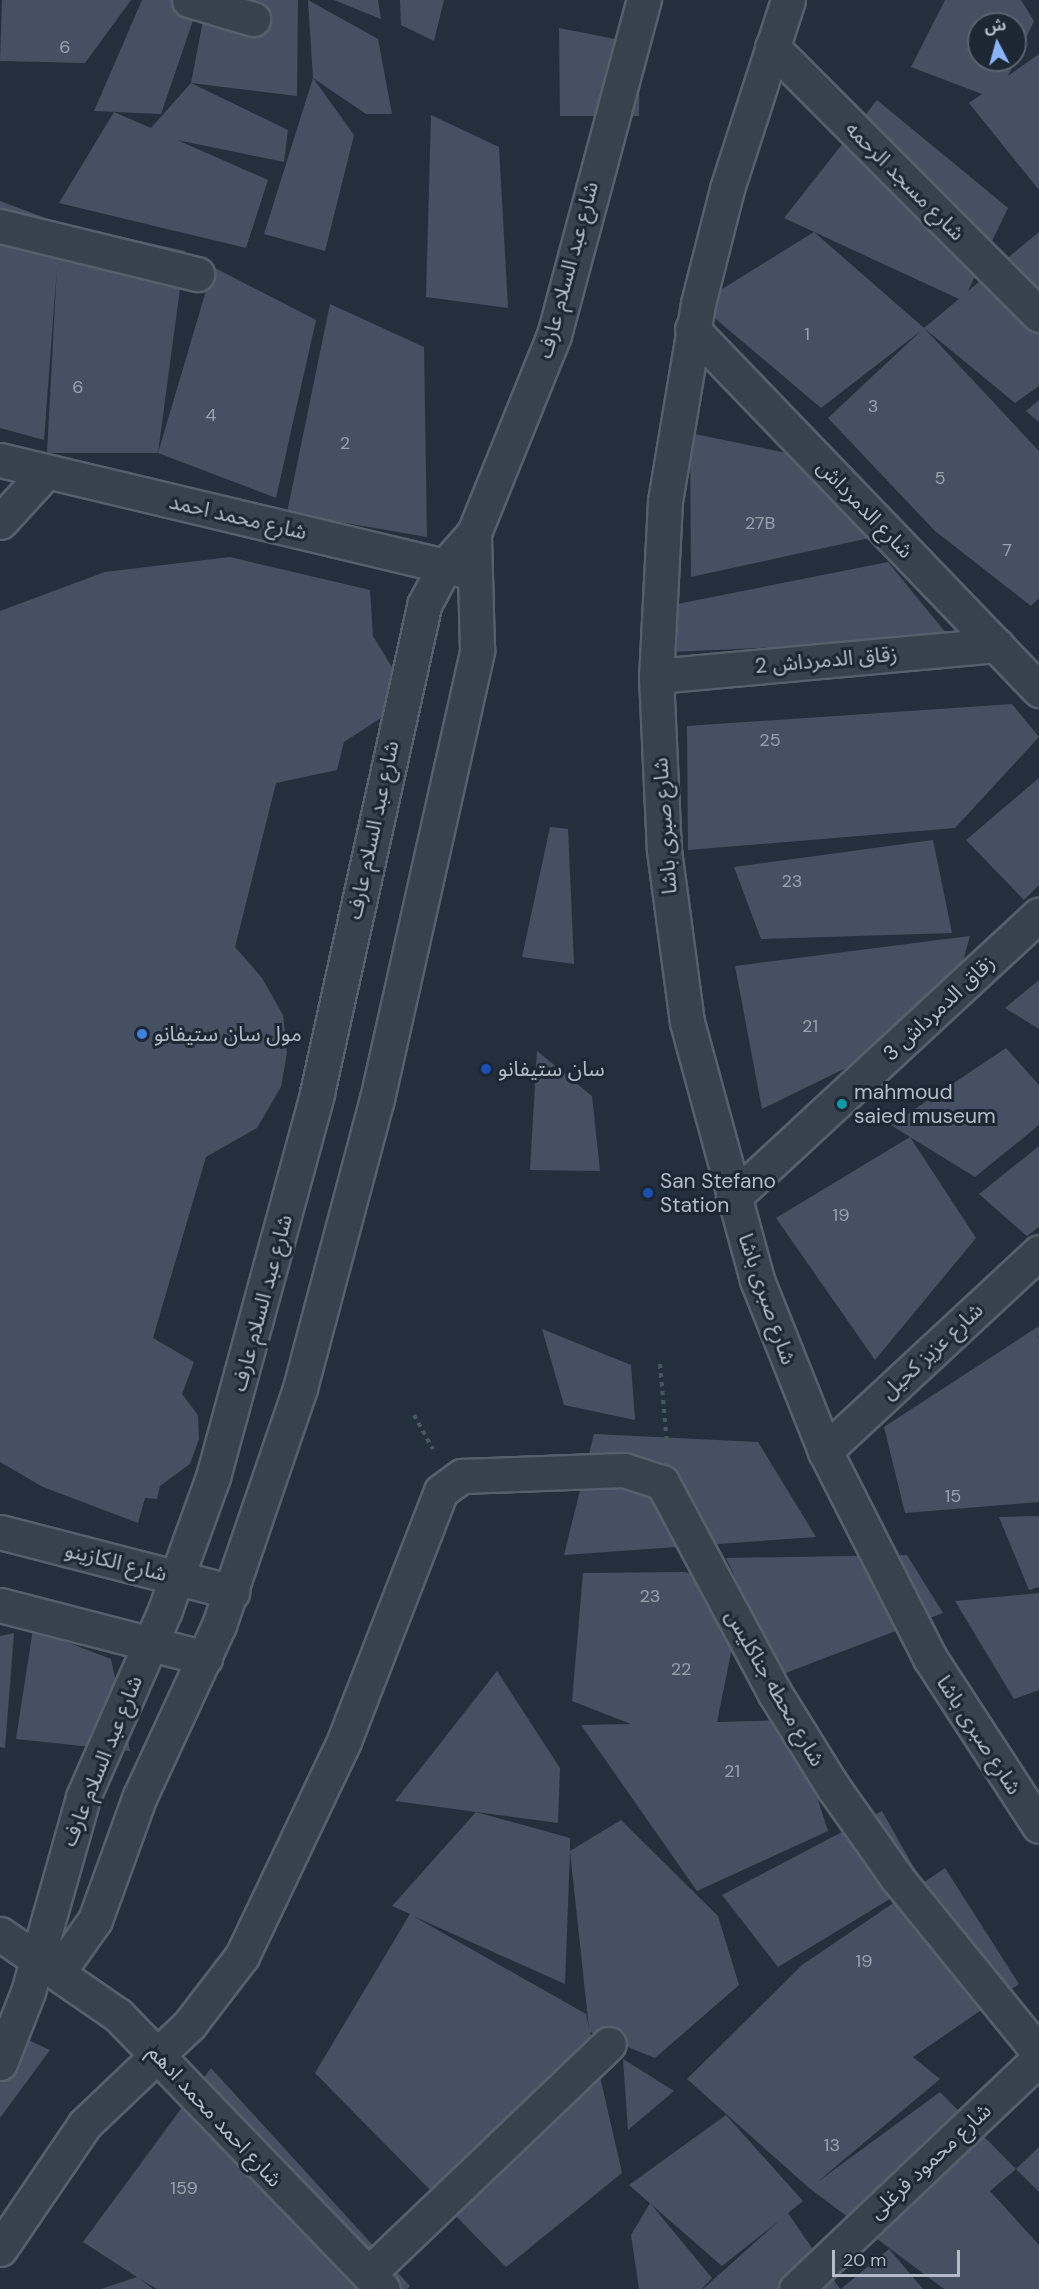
<!DOCTYPE html>
<meta charset="utf-8">
<style>
body{margin:0}
#map{position:relative;width:1039px;height:2289px;overflow:hidden;background:#242f3e;font-family:"DM Sans","Noto Sans Arabic",sans-serif}
div>[style]{position:absolute}
.building>*{inset:0;background:#455162}
.path>*{height:4px;margin-top:-2px;transform-origin:0;background:repeating-linear-gradient(90deg,#44595c 0 4.5px,transparent 0 9px)}
.roads{filter:drop-shadow(2px 0 #565f6c) drop-shadow(-2px 0 #565f6c) drop-shadow(0 2px #565f6c) drop-shadow(0 -2px #565f6c)}
.minor>*{height:33px;margin:-16.5px;padding:0 16.5px;transform-origin:16.5px;border-radius:16.5px;background:#38414e}
.dots>*{width:16px;height:16px;translate:-50% -50%;box-sizing:border-box;border:3px solid #1d2633;border-radius:50%}
span{translate:-50% -50%;white-space:nowrap;text-align:center;line-height:1.15;-webkit-text-stroke:6px #1d2633;paint-order:stroke}
.number-label{font-size:18px;color:#98a1af}
.number-label span{-webkit-text-stroke-width:0}
.street-label{font-size:21px;color:#b4bcc9}
.poi-label{font-size:21px;color:#b4bcc9}
.left{translate:0 -50%;text-align:left}
.north{position:absolute;left:967px;top:12px;width:60px;height:60px;box-sizing:border-box;background:#1d2633;border:2px solid #59626f;border-radius:50%;rotate:354deg;font-size:16px;font-weight:700;line-height:24px;text-align:center;color:#b4bcc9}
.north::after{content:'';display:block;margin:auto;width:21px;height:27px;background:#8ab4f8;clip-path:polygon(50% 0,100% 100%,50% 72%,0 100%)}
.scale{position:absolute;left:832px;top:2250px;width:128px;height:27px;box-sizing:border-box;border:3px solid #b4bcc9;border-top:0;padding-left:8px;font-size:18px;line-height:21px;white-space:nowrap;color:#b4bcc9;-webkit-text-stroke:4px #1d2633;paint-order:stroke}
</style>
<div id="map">
<div class="building">
<i style="clip-path:polygon(2px 0,131px 0,85px 63px,0 61px)"></i>
<i style="clip-path:polygon(142px 0,200px 0,161px 114px,94px 111px)"></i>
<i style="clip-path:polygon(207px 0,298px 0,297px 96px,191px 83px,288px 130px,284px 162px,177px 140px,268px 180px,246px 248px,59px 203px,114px 112px,151px 128px,191px 83px)"></i>
<i style="clip-path:polygon(308px 0,378px 39px,392px 114px,366px 114px,313px 78px)"></i>
<i style="clip-path:polygon(334px 0,378px 0,381px 19px)"></i>
<i style="clip-path:polygon(400px 0,444px 0,434px 41px,401px 25px)"></i>
<i style="clip-path:polygon(evenodd,945px 0,1021px 0,1034px 21px,1008px 76px,1039px 54px,1039px 190px,969px 103px,982px 94px,911px 67px,945px 0,979px 24px,1015px 24px,1015px 60px,979px 60px,979px 24px)"></i>
<i style="clip-path:polygon(559px 28px,640px 44px,639px 116px,560px 116px)"></i>
<i style="clip-path:polygon(313px 78px,354px 135px,325px 251px,264px 234px)"></i>
<i style="clip-path:polygon(877px 100px,1008px 208px,968px 291px,1039px 232px,1039px 386px,1015px 403px,924px 328px,1039px 451px,1039px 598px,1031px 606px,935px 531px,828px 418px,922px 330px,821px 408px,698px 304px,814px 232px,924px 328px,959px 299px,784px 218px)"></i>
<i style="clip-path:polygon(431px 115px,499px 147px,508px 308px,426px 297px)"></i>
<i style="clip-path:polygon(0 201px,59px 223px,185px 251px,158px 453px,47px 453px,57px 267px,44px 440px,0 428px)"></i>
<i style="clip-path:polygon(213px 267px,316px 320px,276px 498px,158px 453px)"></i>
<i style="clip-path:polygon(330px 304px,424px 347px,427px 537px,287px 513px)"></i>
<i style="clip-path:polygon(1039px 400px,1039px 422px,1026px 411px)"></i>
<i style="clip-path:polygon(690px 433px,796px 455px,874px 537px,691px 577px)"></i>
<i style="clip-path:polygon(230px 557px,370px 590px,373px 636px,396px 674px,387px 714px,344px 742px,337px 770px,276px 783px,235px 947px,262px 978px,283px 1015px,287px 1053px,281px 1087px,257px 1128px,206px 1157px,153px 1338px,194px 1362px,182px 1394px,198px 1415px,199px 1439px,190px 1464px,160px 1486px,157px 1499px,145px 1498px,138px 1523px,43px 1487px,0 1462px,0 611px,105px 572px)"></i>
<i style="clip-path:polygon(888px 562px,951px 639px,671px 652px,672px 605px)"></i>
<i style="clip-path:polygon(1012px 704px,1039px 737px,955px 828px,688px 850px,687px 726px)"></i>
<i style="clip-path:polygon(1039px 778px,1039px 885px,1024px 900px,966px 840px)"></i>
<i style="clip-path:polygon(550px 827px,568px 829px,574px 964px,522px 957px)"></i>
<i style="clip-path:polygon(933px 840px,952px 933px,761px 939px,734px 867px)"></i>
<i style="clip-path:polygon(970px 936px,957px 982px,860px 1061px,762px 1109px,735px 966px)"></i>
<i style="clip-path:polygon(1039px 980px,1039px 1029px,1005px 1008px)"></i>
<i style="clip-path:polygon(1006px 1048px,1039px 1085px,1039px 1125px,975px 1177px,910px 1137px,976px 1238px,875px 1360px,776px 1218px,910px 1137px,891px 1125px)"></i>
<i style="clip-path:polygon(537px 1051px,592px 1096px,600px 1171px,530px 1170px)"></i>
<i style="clip-path:polygon(1039px 1146px,1039px 1227px,1027px 1236px,979px 1194px)"></i>
<i style="clip-path:polygon(1039px 1326px,1039px 1338px,1035px 1334px,1039px 1339px,1039px 1502px,905px 1513px,884px 1427px)"></i>
<i style="clip-path:polygon(542px 1329px,631px 1365px,635px 1420px,564px 1405px)"></i>
<i style="clip-path:polygon(594px 1434px,758px 1442px,816px 1537px,564px 1555px)"></i>
<i style="clip-path:polygon(1039px 1516px,1039px 1587px,1029px 1590px,999px 1517px)"></i>
<i style="clip-path:polygon(907px 1555px,943px 1613px,783px 1674px,743px 1593px,717px 1722px,792px 1720px,828px 1831px,697px 1891px,581px 1725px,631px 1724px,572px 1701px,583px 1573px,683px 1572px,737px 1581px,726px 1558px)"></i>
<i style="clip-path:polygon(1039px 1593px,1039px 1690px,1014px 1699px,955px 1601px)"></i>
<i style="clip-path:polygon(33px 1629px,111px 1659px,130px 1751px,16px 1739px)"></i>
<i style="clip-path:polygon(14px 1633px,5px 1748px,0 1747px,0 1636px)"></i>
<i style="clip-path:polygon(497px 1671px,560px 1768px,558px 1823px,395px 1801px)"></i>
<i style="clip-path:polygon(882px 1811px,921px 1880px,778px 1967px,722px 1895px)"></i>
<i style="clip-path:polygon(evenodd,476px 1812px,570px 1838px,570px 1851px,621px 1820px,718px 1916px,739px 1985px,655px 2058px,590px 2032px,622px 2173px,506px 2267px,315px 2073px,410px 1914px,392px 1906px,476px 1812px,570px 1851px,589px 2029px,586px 2014px,413px 1916px,565px 1984px,570px 1851px)"></i>
<i style="clip-path:polygon(945px 1868px,1019px 1984px,913px 2057px,940px 2079px,816px 2183px,940px 2092px,1016px 2169px,990px 2191px,1039px 2245px,1039px 2289px,944px 2289px,809px 2188px,687px 2079px,802px 1965px)"></i>
<i style="clip-path:polygon(0 2027px,50px 2050px,0 2118px)"></i>
<i style="clip-path:polygon(623px 2059px,674px 2091px,628px 2130px)"></i>
<i style="clip-path:polygon(211px 2068px,410px 2286px,407px 2289px,157px 2289px,140px 2279px,153px 2289px,101px 2289px,137px 2277px,83px 2242px)"></i>
<i style="clip-path:polygon(726px 2115px,803px 2201px,788px 2213px,840px 2289px,703px 2289px,780px 2220px,722px 2266px,629px 2185px)"></i>
<i style="clip-path:polygon(1039px 2147px,1039px 2192px,1016px 2169px)"></i>
<i style="clip-path:polygon(650px 2203px,712px 2278px,702px 2289px,639px 2289px,631px 2235px)"></i>
<i style="clip-path:polygon(889px 2249px,923px 2289px,841px 2289px)"></i>
</div>
<div class="path">
<i style="left:660px;top:1364px;width:80px;rotate:85deg"></i>
<i style="left:414px;top:1415px;width:39px;rotate:61deg"></i>
</div>
<div class="roads">
<div class="minor">
<i style="left:189px;top:0;width:67px;rotate:16.5deg"></i>
<i style="left:788px;top:0;width:199px;rotate:107.9deg"></i>
<i style="left:727px;top:189px;width:119px;rotate:104.2deg"></i>
<i style="left:698px;top:304px;width:200px;rotate:99.5deg"></i>
<i style="left:665px;top:501px;width:175px;rotate:92.9deg"></i>
<i style="left:656px;top:676px;width:174px;rotate:87.4deg"></i>
<i style="left:664px;top:850px;width:174px;rotate:82.4deg"></i>
<i style="left:687px;top:1022px;width:267px;rotate:74.8deg"></i>
<i style="left:757px;top:1280px;width:184px;rotate:68.3deg"></i>
<i style="left:825px;top:1451px;width:232px;rotate:63.1deg"></i>
<i style="left:930px;top:1658px;width:200px;rotate:57deg"></i>
<i style="left:772px;top:47px;width:378px;rotate:45.1deg"></i>
<i style="left:0;top:226px;width:203px;rotate:13.7deg"></i>
<i style="left:692px;top:329px;width:501px;rotate:46.13deg"></i>
<i style="left:0;top:460px;width:479px;rotate:13.4deg"></i>
<i style="left:0;top:522px;width:68px;rotate:-47.4deg"></i>
<i style="left:656px;top:676px;width:342px;rotate:-5.2deg"></i>
<i style="left:733px;top:1198px;width:417px;rotate:-42.8deg"></i>
<i style="left:825px;top:1451px;width:292px;rotate:-42.9deg"></i>
<i style="left:0;top:1532px;width:240px;rotate:14.5deg"></i>
<i style="left:0;top:1605px;width:212px;rotate:14.5deg"></i>
<i style="left:0;top:1934px;width:143px;rotate:34.5deg"></i>
<i style="left:118px;top:2015px;width:381px;rotate:46deg"></i>
<i style="left:59px;top:1971px;width:62px;rotate:-54.8deg"></i>
<i style="left:95px;top:1920px;width:132px;rotate:-70.1deg"></i>
<i style="left:140px;top:1796px;width:188px;rotate:-65.2deg"></i>
<i style="left:219px;top:1625px;width:250px;rotate:-71.1deg"></i>
<i style="left:300px;top:1388px;width:299px;rotate:-75.1deg"></i>
<i style="left:377px;top:1099px;width:460px;rotate:-77.4deg"></i>
<i style="left:477px;top:650px;width:117px;rotate:-91.5deg"></i>
<i style="left:0;top:2063px;width:76px;rotate:-68.5deg"></i>
<i style="left:28px;top:1992px;width:203px;rotate:-74.2deg"></i>
<i style="left:83px;top:1797px;width:204px;rotate:-66.3deg"></i>
<i style="left:165px;top:1610px;width:141px;rotate:-70.2deg"></i>
<i style="left:213px;top:1477px;width:398px;rotate:-74.8deg"></i>
<i style="left:317px;top:1093px;width:500px;rotate:-77.6deg"></i>
<i style="left:424px;top:605px;width:44px;rotate:-61.7deg"></i>
<i style="left:445px;top:566px;width:44px;rotate:-48.7deg"></i>
<i style="left:474px;top:533px;width:214px;rotate:-68deg"></i>
<i style="left:554px;top:335px;width:347px;rotate:-75deg"></i>
<i style="left:0;top:2249px;width:151px;rotate:-55.8deg"></i>
<i style="left:85px;top:2124px;width:144px;rotate:-43.6deg"></i>
<i style="left:189px;top:2025px;width:87px;rotate:-52.5deg"></i>
<i style="left:242px;top:1956px;width:238px;rotate:-64.6deg"></i>
<i style="left:344px;top:1741px;width:268px;rotate:-68.8deg"></i>
<i style="left:441px;top:1491px;width:26px;rotate:-36deg"></i>
<i style="left:462px;top:1476px;width:162px;rotate:-2.1deg"></i>
<i style="left:624px;top:1470px;width:40px;rotate:18deg"></i>
<i style="left:662px;top:1482px;width:238px;rotate:61.9deg"></i>
<i style="left:774px;top:1692px;width:112px;rotate:58.2deg"></i>
<i style="left:833px;top:1787px;width:111px;rotate:54.9deg"></i>
<i style="left:897px;top:1878px;width:225px;rotate:50.9deg"></i>
<i style="left:368px;top:2274px;width:333px;rotate:-43.7deg"></i>
<i style="left:796px;top:2289px;width:335px;rotate:-43.5deg"></i>
</div>
</div>
<div class="dots">
<i style="left:142px;top:1034px;background:#3f7fe0"></i>
<i style="left:486px;top:1069px;background:#1a4fb4"></i>
<i style="left:842px;top:1104px;background:#0f9aa8"></i>
<i style="left:648px;top:1193px;background:#1a4fb4"></i>
</div>
<div class="number-label">
<span style="left:65px;top:47px">6</span>
<span style="left:807px;top:334px">1</span>
<span style="left:78px;top:387px">6</span>
<span style="left:873px;top:406px">3</span>
<span style="left:211px;top:415px">4</span>
<span style="left:345px;top:443px">2</span>
<span style="left:940px;top:478px">5</span>
<span style="left:760px;top:523px">27B</span>
<span style="left:1007px;top:550px">7</span>
<span style="left:770px;top:740px">25</span>
<span style="left:792px;top:881px">23</span>
<span style="left:810px;top:1026px">21</span>
<span style="left:841px;top:1215px">19</span>
<span style="left:953px;top:1496px">15</span>
<span style="left:650px;top:1596px">23</span>
<span style="left:681px;top:1669px">22</span>
<span style="left:732px;top:1771px">21</span>
<span style="left:864px;top:1961px">19</span>
<span style="left:832px;top:2145px">13</span>
<span style="left:184px;top:2188px">159</span>
</div>
<div class="street-label">
<span style="left:905px;top:181px;rotate:45deg">شارع مسجد الرحمه</span>
<span style="left:568px;top:270px;rotate:-75deg">شارع عبد السلام عارف</span>
<span style="left:865px;top:509px;rotate:46deg">شارع الدمرداش</span>
<span style="left:238px;top:517px;rotate:13deg">شارع محمد احمد</span>
<span style="left:826px;top:660px;rotate:-5deg">زقاق الدمرداش 2</span>
<span style="left:665px;top:826px;rotate:-94deg">شارع صبرى باشا</span>
<span style="left:373px;top:830px;rotate:-78deg">شارع عبد السلام عارف</span>
<span style="left:939px;top:1008px;rotate:-43deg">زقاق الدمرداش 3</span>
<span style="left:767px;top:1299px;rotate:71deg">شارع صبرى باشا</span>
<span style="left:262px;top:1303px;rotate:-75deg">شارع عبد السلام عارف</span>
<span style="left:932px;top:1351px;rotate:-43deg">شارع عزيز كحيل</span>
<span style="left:116px;top:1562px;rotate:14deg">شارع الكازينو</span>
<span style="left:775px;top:1688px;rotate:60deg">شارع محطه جناكليس</span>
<span style="left:979px;top:1735px;rotate:57deg">شارع صبرى باشا</span>
<span style="left:102px;top:1761px;rotate:-68deg">شارع عبد السلام عارف</span>
<span style="left:215px;top:2116px;rotate:47deg">شارع احمد محمد ادهم</span>
<span style="left:930px;top:2161px;rotate:-43deg">شارع محمود فرغلى</span>
</div>
<div class="poi-label">
<span class="left" style="left:154px;top:1034px">مول سان ستيفانو</span>
<span class="left" style="left:498px;top:1069px">سان ستيفانو</span>
<span class="left" style="left:854px;top:1104px">mahmoud<br>saied museum</span>
<span class="left" style="left:660px;top:1193px">San Stefano<br>Station</span>
</div>
<div class="north">ش</div>
<div class="scale">20 m</div>
</div>
